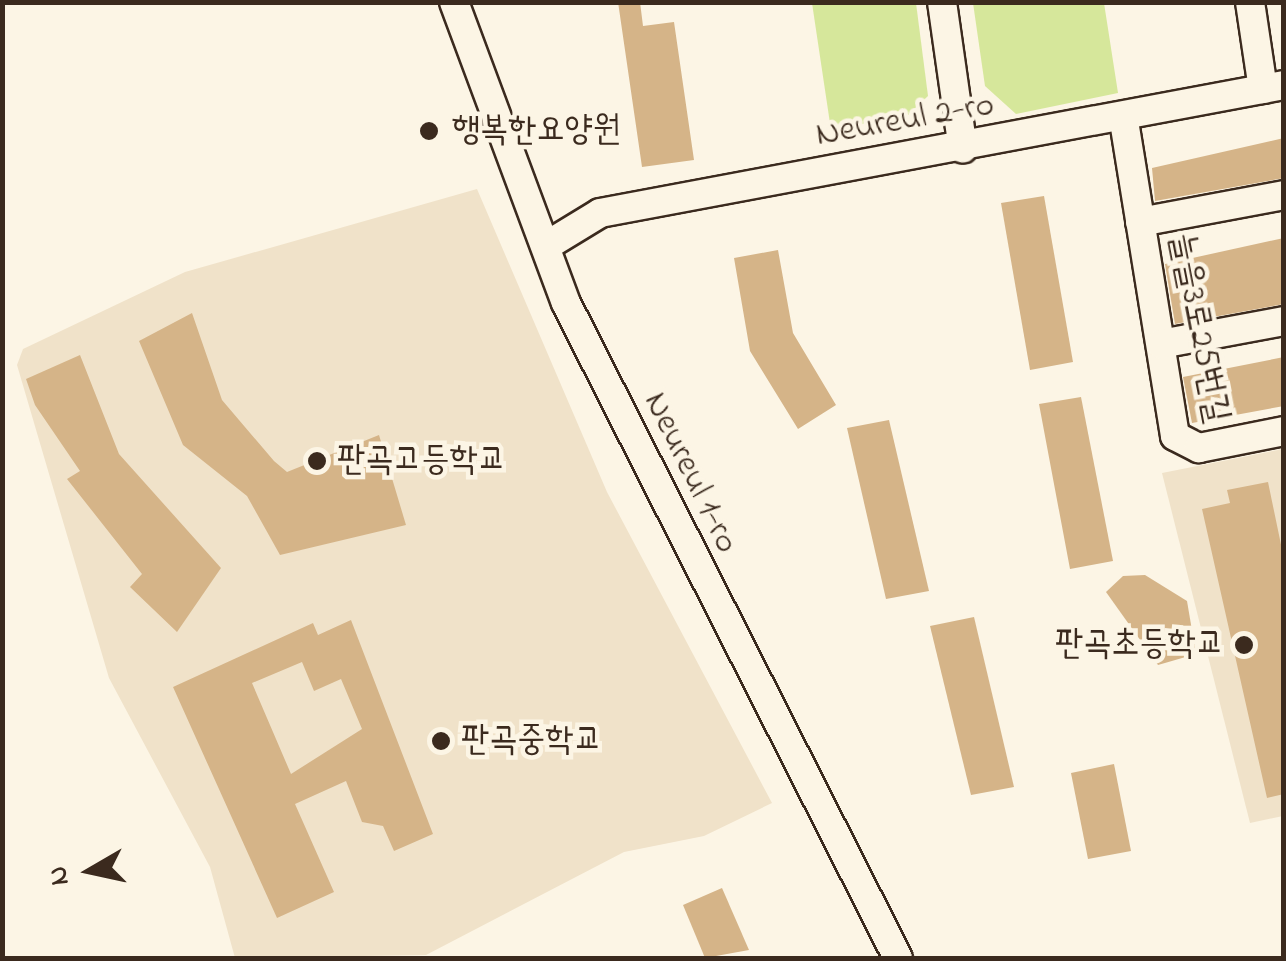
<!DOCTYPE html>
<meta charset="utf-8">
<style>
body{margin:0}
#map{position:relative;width:1286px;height:961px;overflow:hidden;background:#fcf5e5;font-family:"Indie Flower","Poor Story",sans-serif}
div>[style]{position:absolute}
.built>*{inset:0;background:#f0e2c9}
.green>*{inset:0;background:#d6e79b}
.building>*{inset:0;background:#d5b488}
.roads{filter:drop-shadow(2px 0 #3b2a1e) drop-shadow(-2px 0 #3b2a1e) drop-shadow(0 2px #3b2a1e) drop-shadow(0 -2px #3b2a1e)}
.minor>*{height:28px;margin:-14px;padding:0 14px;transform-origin:14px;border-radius:14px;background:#fcf5e5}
.dots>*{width:28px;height:28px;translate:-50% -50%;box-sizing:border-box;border:5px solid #fcf5e5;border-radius:50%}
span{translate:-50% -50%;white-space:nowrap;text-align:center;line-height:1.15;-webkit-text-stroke:9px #fcf5e5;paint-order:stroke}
.street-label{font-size:35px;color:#3b2a1e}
.poi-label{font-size:35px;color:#3b2a1e}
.left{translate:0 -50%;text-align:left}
.right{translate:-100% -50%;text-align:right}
.frame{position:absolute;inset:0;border:5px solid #3b2a1e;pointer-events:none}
.north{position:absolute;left:40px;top:821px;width:100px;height:100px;-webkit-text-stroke:8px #fcf5e5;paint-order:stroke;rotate:261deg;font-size:28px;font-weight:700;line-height:40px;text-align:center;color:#3b2a1e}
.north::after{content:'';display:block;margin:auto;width:35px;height:45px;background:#3b2a1e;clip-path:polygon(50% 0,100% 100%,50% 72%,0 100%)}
</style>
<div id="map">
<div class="built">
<i style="clip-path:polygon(477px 189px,607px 492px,772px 803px,704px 836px,624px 852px,426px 955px,235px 958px,210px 867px,109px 678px,17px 365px,23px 349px,185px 272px)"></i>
<i style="clip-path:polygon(1283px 449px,1283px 816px,1250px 823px,1162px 473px)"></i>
</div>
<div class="green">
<i style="clip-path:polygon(812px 3px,916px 3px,928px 96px,908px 115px,831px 130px)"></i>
<i style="clip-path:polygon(973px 3px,1104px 3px,1118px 93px,1016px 114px,985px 86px)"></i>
</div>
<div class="building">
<i style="clip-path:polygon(618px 2px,640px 2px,643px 26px,674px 22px,694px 160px,642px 167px)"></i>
<i style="clip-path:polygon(1284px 138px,1284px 178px,1155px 201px,1152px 168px)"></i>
<i style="clip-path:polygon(1044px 196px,1073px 362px,1030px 370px,1001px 203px)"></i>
<i style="clip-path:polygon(1284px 238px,1284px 304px,1175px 324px,1165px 264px)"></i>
<i style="clip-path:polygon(778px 250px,793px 333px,836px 405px,798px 429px,750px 351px,734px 258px)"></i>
<i style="clip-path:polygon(192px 313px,222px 400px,274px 461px,287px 472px,379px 435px,406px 525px,280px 555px,247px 496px,183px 445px,139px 341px)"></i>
<i style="clip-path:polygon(80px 355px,119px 454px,221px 568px,177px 632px,130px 587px,142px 574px,67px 479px,80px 471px,35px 405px,26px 379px)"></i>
<i style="clip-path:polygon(1284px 357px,1284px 406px,1192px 423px,1183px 377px)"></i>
<i style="clip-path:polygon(1081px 397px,1113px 561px,1070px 569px,1039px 404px)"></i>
<i style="clip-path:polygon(889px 420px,929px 591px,886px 599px,847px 428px)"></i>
<i style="clip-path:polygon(1268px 482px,1284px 559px,1284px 794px,1267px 798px,1202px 509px,1230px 503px,1227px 490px)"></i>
<i style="clip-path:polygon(1145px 575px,1187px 601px,1196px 654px,1158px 665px,1106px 592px,1123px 576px)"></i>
<i style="clip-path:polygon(974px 617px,1014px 787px,971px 795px,930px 626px)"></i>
<i style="clip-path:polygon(evenodd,351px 620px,433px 834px,394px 851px,383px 826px,362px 822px,346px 781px,295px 804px,334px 892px,277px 918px,173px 687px,313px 623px,318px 635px,351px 620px,302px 662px,314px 691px,341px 679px,362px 729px,291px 774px,252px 683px,302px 662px)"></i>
<i style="clip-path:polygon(1114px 764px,1131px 851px,1088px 859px,1071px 773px)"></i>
<i style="clip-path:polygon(722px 888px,749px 950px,705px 958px,683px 905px)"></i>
</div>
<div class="roads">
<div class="minor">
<i style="left:454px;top:2px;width:321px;rotate:69.6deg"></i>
<i style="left:566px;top:303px;width:734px;rotate:63.12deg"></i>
<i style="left:942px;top:2px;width:148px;rotate:81.9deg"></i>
<i style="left:1250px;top:2px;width:88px;rotate:81.5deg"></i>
<i style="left:1124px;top:121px;width:319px;rotate:80.8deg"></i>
<i style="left:1175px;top:436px;width:27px;rotate:27deg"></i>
<i style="left:1199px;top:448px;width:87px;rotate:-11.3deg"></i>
<i style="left:1140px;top:222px;width:147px;rotate:-10.6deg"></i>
<i style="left:546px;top:246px;width:63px;rotate:-31.4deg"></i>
<i style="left:600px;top:213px;width:696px;rotate:-10.6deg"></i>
<i style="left:1161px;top:344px;width:125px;rotate:-10.6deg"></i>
</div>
</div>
<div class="dots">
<i style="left:429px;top:131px;background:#3b2a1e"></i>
<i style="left:317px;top:461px;background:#3b2a1e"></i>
<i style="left:1244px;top:645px;background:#3b2a1e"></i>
<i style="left:441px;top:741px;background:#3b2a1e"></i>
</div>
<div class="street-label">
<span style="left:905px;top:121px;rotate:-10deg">Neureul 2-ro</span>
<span style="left:1198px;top:328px;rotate:79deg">늘을3로25번길</span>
<span style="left:690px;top:473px;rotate:64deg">Neureul 1-ro</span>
</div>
<div class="poi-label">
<span class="left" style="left:452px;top:131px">행복한요양원</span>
<span class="left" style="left:337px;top:461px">판곡고등학교</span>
<span class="right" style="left:1224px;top:645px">판곡초등학교</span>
<span class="left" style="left:461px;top:741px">판곡중학교</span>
</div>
<div class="frame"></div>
<div class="north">N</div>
</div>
